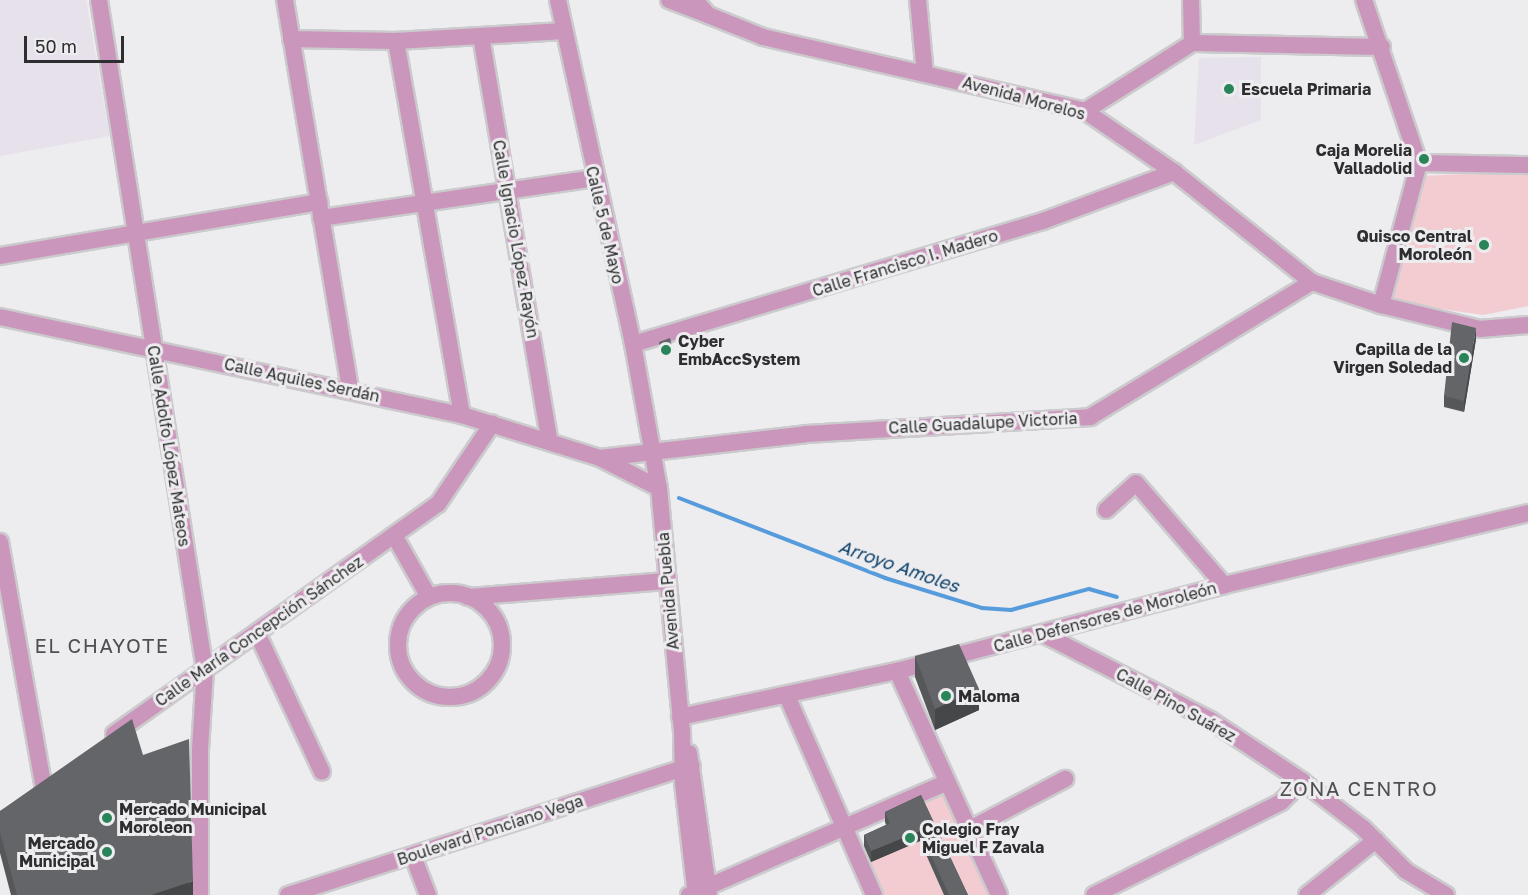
<!DOCTYPE html>
<meta charset="utf-8">
<style>
body{margin:0}
#map{position:relative;width:1528px;height:895px;overflow:hidden;background:#edecef;font-family:"Golos Text",sans-serif}
div>[style]{position:absolute}
.built>*{inset:0;background:#e6e1eb}
.green>*{inset:0;background:#f3ccd2}
.stream>*{height:4px;margin:-2px;padding:0 2px;transform-origin:2px;border-radius:2px;background:#569cdc}
.roads{filter:drop-shadow(2px 0 #cbcacc) drop-shadow(-2px 0 #cbcacc) drop-shadow(0 2px #cbcacc) drop-shadow(0 -2px #cbcacc)}
.minor>*{height:16px;margin:-8px;padding:0 8px;transform-origin:8px;border-radius:8px;background:#cb96bc}
.minor>.ring{margin:-8px;padding:0;box-sizing:content-box;background:none;border:16px solid #cb96bc;border-radius:50%}
.wall>*{inset:0;background:#565759}
.shaded-wall>*{inset:0;background:#464749}
.building>*{inset:0;background:#646568}
.dots>*{width:16px;height:16px;translate:-50% -50%;box-sizing:border-box;border:3px solid #edecef;border-radius:50%}
span{translate:-50% -50%;white-space:nowrap;text-align:center;line-height:1.15;-webkit-text-stroke:6px #edecef;paint-order:stroke}
.poi-label{font-size:16px;color:#2e2d2f;font-weight:700}
.left{translate:0 -50%;text-align:left}
.right{translate:-100% -50%;text-align:right}
.street-label{font-size:16px;color:#2e2d2f}
.water-label{font-size:18px;color:#0c416a;font-style:italic}
.quarter-label{font-size:20px;color:#4f4e51;letter-spacing:1.5px}
.scale{position:absolute;left:24px;top:36px;width:100px;height:27px;box-sizing:border-box;border:3px solid #2e2d2f;border-top:0;padding-left:8px;font-size:18px;line-height:21px;white-space:nowrap;color:#2e2d2f;-webkit-text-stroke:4px #edecef;paint-order:stroke}
</style>
<div id="map">
<div class="built">
<i style="clip-path:polygon(0 0,86px 0,110px 136px,0 156px)"></i>
<i style="clip-path:polygon(1261px 57px,1261px 120px,1194px 145px,1199px 58px)"></i>
</div>
<div class="green">
<i style="clip-path:polygon(1528px 171px,1528px 306px,1483px 315px,1400px 303px,1394px 299px,1391px 294px,1422px 176px)"></i>
<i style="clip-path:polygon(945px 783px,999px 895px,963px 895px,917px 795px)"></i>
<i style="clip-path:polygon(920px 841px,944px 895px,874px 895px,861px 866px)"></i>
</div>
<div class="stream">
<i style="left:679px;top:498px;width:221px;rotate:21.2deg"></i>
<i style="left:885px;top:578px;width:102px;rotate:17.2deg"></i>
<i style="left:982px;top:608px;width:29px;rotate:4deg"></i>
<i style="left:1011px;top:610px;width:81px;rotate:-15.1deg"></i>
<i style="left:1089px;top:589px;width:29px;rotate:16deg"></i>
</div>
<div class="roads">
<div class="minor">
<i style="left:99px;top:0;width:678px;rotate:81.01deg"></i>
<i style="left:205px;top:670px;width:80px;rotate:93.6deg"></i>
<i style="left:200px;top:750px;width:145px;rotate:90deg"></i>
<i style="left:285px;top:0;width:395px;rotate:80.5deg"></i>
<i style="left:558px;top:0;width:352px;rotate:77.7deg"></i>
<i style="left:633px;top:344px;width:146px;rotate:79.8deg"></i>
<i style="left:659px;top:488px;width:245px;rotate:84.6deg"></i>
<i style="left:682px;top:732px;width:51px;rotate:88.9deg"></i>
<i style="left:683px;top:783px;width:113px;rotate:83.4deg"></i>
<i style="left:669px;top:0;width:42px;rotate:21deg"></i>
<i style="left:695px;top:0;width:20px;rotate:49deg"></i>
<i style="left:708px;top:15px;width:59px;rotate:21.8deg"></i>
<i style="left:763px;top:37px;width:330px;rotate:12.9deg"></i>
<i style="left:1085px;top:111px;width:108px;rotate:34.4deg"></i>
<i style="left:1174px;top:172px;width:176px;rotate:38.6deg"></i>
<i style="left:1312px;top:282px;width:73px;rotate:18.4deg"></i>
<i style="left:1381px;top:305px;width:102px;rotate:13.6deg"></i>
<i style="left:1480px;top:329px;width:48px;rotate:-4.8deg"></i>
<i style="left:918px;top:0;width:74px;rotate:84.6deg"></i>
<i style="left:1191px;top:0;width:43px;rotate:88.7deg"></i>
<i style="left:1364px;top:0;width:172px;rotate:71.4deg"></i>
<i style="left:481px;top:36px;width:412px;rotate:80.4deg"></i>
<i style="left:291px;top:39px;width:105px;rotate:1.1deg"></i>
<i style="left:396px;top:41px;width:168px;rotate:-3.4deg"></i>
<i style="left:396px;top:41px;width:380px;rotate:80deg"></i>
<i style="left:1085px;top:111px;width:127px;rotate:-32.4deg"></i>
<i style="left:1192px;top:43px;width:190px;rotate:1.2deg"></i>
<i style="left:1419px;top:163px;width:109px;rotate:1.1deg"></i>
<i style="left:321px;top:218px;width:276px;rotate:-8.3deg"></i>
<i style="left:0;top:256px;width:324px;rotate:-9.6deg"></i>
<i style="left:1381px;top:305px;width:147px;rotate:-75deg"></i>
<i style="left:0;top:317px;width:472px;rotate:12deg"></i>
<i style="left:462px;top:415px;width:145px;rotate:17.3deg"></i>
<i style="left:600px;top:458px;width:66px;rotate:27deg"></i>
<i style="left:633px;top:344px;width:428px;rotate:-16.7deg"></i>
<i style="left:1043px;top:221px;width:140px;rotate:-20.5deg"></i>
<i style="left:600px;top:458px;width:207px;rotate:-6.6deg"></i>
<i style="left:806px;top:434px;width:285px;rotate:-3.4deg"></i>
<i style="left:1090px;top:417px;width:260px;rotate:-31.3deg"></i>
<i style="left:1106px;top:510px;width:40px;rotate:-42deg"></i>
<i style="left:1136px;top:483px;width:135px;rotate:49.2deg"></i>
<i style="left:394px;top:535px;width:71px;rotate:60.6deg"></i>
<i style="left:0;top:542px;width:245px;rotate:79.9deg"></i>
<i class="ring" style="left:398px;top:593px;width:88px;height:88px"></i>
<i style="left:468px;top:597px;width:200px;rotate:-4.6deg"></i>
<i style="left:257px;top:633px;width:153px;rotate:64.9deg"></i>
<i style="left:1043px;top:634px;width:188px;rotate:27.2deg"></i>
<i style="left:1210px;top:720px;width:110px;rotate:33.5deg"></i>
<i style="left:1302px;top:781px;width:77px;rotate:37.6deg"></i>
<i style="left:1363px;top:828px;width:61px;rotate:45deg"></i>
<i style="left:1406px;top:871px;width:47px;rotate:31deg"></i>
<i style="left:897px;top:671px;width:246px;rotate:65.5deg"></i>
<i style="left:787px;top:696px;width:217px;rotate:66.4deg"></i>
<i style="left:680px;top:717px;width:222px;rotate:-12deg"></i>
<i style="left:897px;top:671px;width:338px;rotate:-14.7deg"></i>
<i style="left:1224px;top:585px;width:312px;rotate:-13.3deg"></i>
<i style="left:114px;top:734px;width:397px;rotate:-35.4deg"></i>
<i style="left:438px;top:504px;width:97px;rotate:-56deg"></i>
<i style="left:689px;top:753px;width:143px;rotate:82deg"></i>
<i style="left:968px;top:830px;width:110px;rotate:-27.7deg"></i>
<i style="left:413px;top:856px;width:42px;rotate:69deg"></i>
<i style="left:288px;top:895px;width:424px;rotate:-17.8deg"></i>
<i style="left:689px;top:895px;width:279px;rotate:-23.6deg"></i>
<i style="left:1094px;top:895px;width:209px;rotate:-26.4deg"></i>
<i style="left:1281px;top:802px;width:30px;rotate:-45deg"></i>
<i style="left:1307px;top:895px;width:88px;rotate:-38.6deg"></i>
</div>
</div>
<div class="wall">
<i style="clip-path:polygon(1476px 339px,1464px 412px,1444px 407px,1444px 396px)"></i>
<i style="clip-path:polygon(915px 656px,979px 710px,935px 730px,915px 677px)"></i>
<i style="clip-path:polygon(143px 755px,193px 895px,11px 895px,0 853px,0 811px)"></i>
<i style="clip-path:polygon(921px 795px,968px 895px,944px 895px,920px 841px,871px 862px,864px 846px,864px 835px,886px 825px,885px 822px,885px 812px)"></i>
</div>
<div class="shaded-wall">
<i style="clip-path:polygon(1476px 328px,1476px 339px,1464px 412px,1464px 401px)"></i>
<i style="clip-path:polygon(672px 347px,672px 353px,661px 356px,661px 351px)"></i>
<i style="clip-path:polygon(979px 689px,979px 710px,935px 730px,935px 709px)"></i>
<i style="clip-path:polygon(920px 831px,920px 841px,871px 862px,871px 851px)"></i>
<i style="clip-path:polygon(193px 881px,193px 895px,151px 895px)"></i>
</div>
<div class="building">
<i style="clip-path:polygon(1452px 322px,1476px 328px,1464px 401px,1444px 396px)"></i>
<i style="clip-path:polygon(670px 338px,672px 347px,661px 351px,659px 342px)"></i>
<i style="clip-path:polygon(959px 644px,979px 689px,935px 709px,915px 656px)"></i>
<i style="clip-path:polygon(132px 719px,143px 755px,189px 739px,193px 881px,151px 895px,17px 895px,0 832px,0 811px)"></i>
<i style="clip-path:polygon(921px 795px,968px 895px,949px 895px,920px 831px,871px 851px,864px 835px,890px 823px,885px 812px)"></i>
</div>
<div class="dots">
<i style="left:1229px;top:89px;background:#29845a"></i>
<i style="left:1424px;top:159px;background:#29845a"></i>
<i style="left:1484px;top:245px;background:#29845a"></i>
<i style="left:666px;top:350px;background:#29845a"></i>
<i style="left:1464px;top:358px;background:#29845a"></i>
<i style="left:946px;top:696px;background:#29845a"></i>
<i style="left:107px;top:818px;background:#29845a"></i>
<i style="left:910px;top:838px;background:#29845a"></i>
<i style="left:107px;top:852px;background:#29845a"></i>
</div>
<div class="poi-label">
<span class="left" style="left:1241px;top:89px">Escuela Primaria</span>
<span class="right" style="left:1412px;top:159px">Caja Morelia<br>Valladolid</span>
<span class="right" style="left:1472px;top:245px">Quisco Central<br>Moroleón</span>
<span class="left" style="left:678px;top:350px">Cyber<br>EmbAccSystem</span>
<span class="right" style="left:1452px;top:358px">Capilla de la<br>Virgen Soledad</span>
<span class="left" style="left:958px;top:696px">Maloma</span>
<span class="left" style="left:119px;top:818px">Mercado Municipal<br>Moroleon</span>
<span class="left" style="left:922px;top:838px">Colegio Fray<br>Miguel F Zavala</span>
<span class="right" style="left:95px;top:852px">Mercado<br>Municipal</span>
</div>
<div class="street-label">
<span style="left:1024px;top:98px;rotate:15deg">Avenida Morelos</span>
<span style="left:605px;top:225px;rotate:77deg">Calle 5 de Mayo</span>
<span style="left:516px;top:239px;rotate:80deg">Calle Ignacio López Rayón</span>
<span style="left:905px;top:263px;rotate:-17deg">Calle Francisco I. Madero</span>
<span style="left:302px;top:380px;rotate:12deg">Calle Aquiles Serdán</span>
<span style="left:983px;top:423px;rotate:-3deg">Calle Guadalupe Victoria</span>
<span style="left:169px;top:446px;rotate:81deg">Calle Adolfo López Mateos</span>
<span style="left:668px;top:591px;rotate:-95deg">Avenida Puebla</span>
<span style="left:1105px;top:617px;rotate:-15deg">Calle Defensores de Moroleón</span>
<span style="left:259px;top:631px;rotate:-35deg">Calle María Concepción Sánchez</span>
<span style="left:1176px;top:705px;rotate:29deg">Calle Pino Suárez</span>
<span style="left:490px;top:830px;rotate:-18deg">Boulevard Ponciano Vega</span>
</div>
<div class="water-label">
<span style="left:899px;top:566px;rotate:19deg">Arroyo Amoles</span>
</div>
<div class="quarter-label">
<span style="left:102px;top:645px">EL CHAYOTE</span>
<span style="left:1359px;top:788px">ZONA CENTRO</span>
</div>
<div class="scale">50 m</div>
</div>
